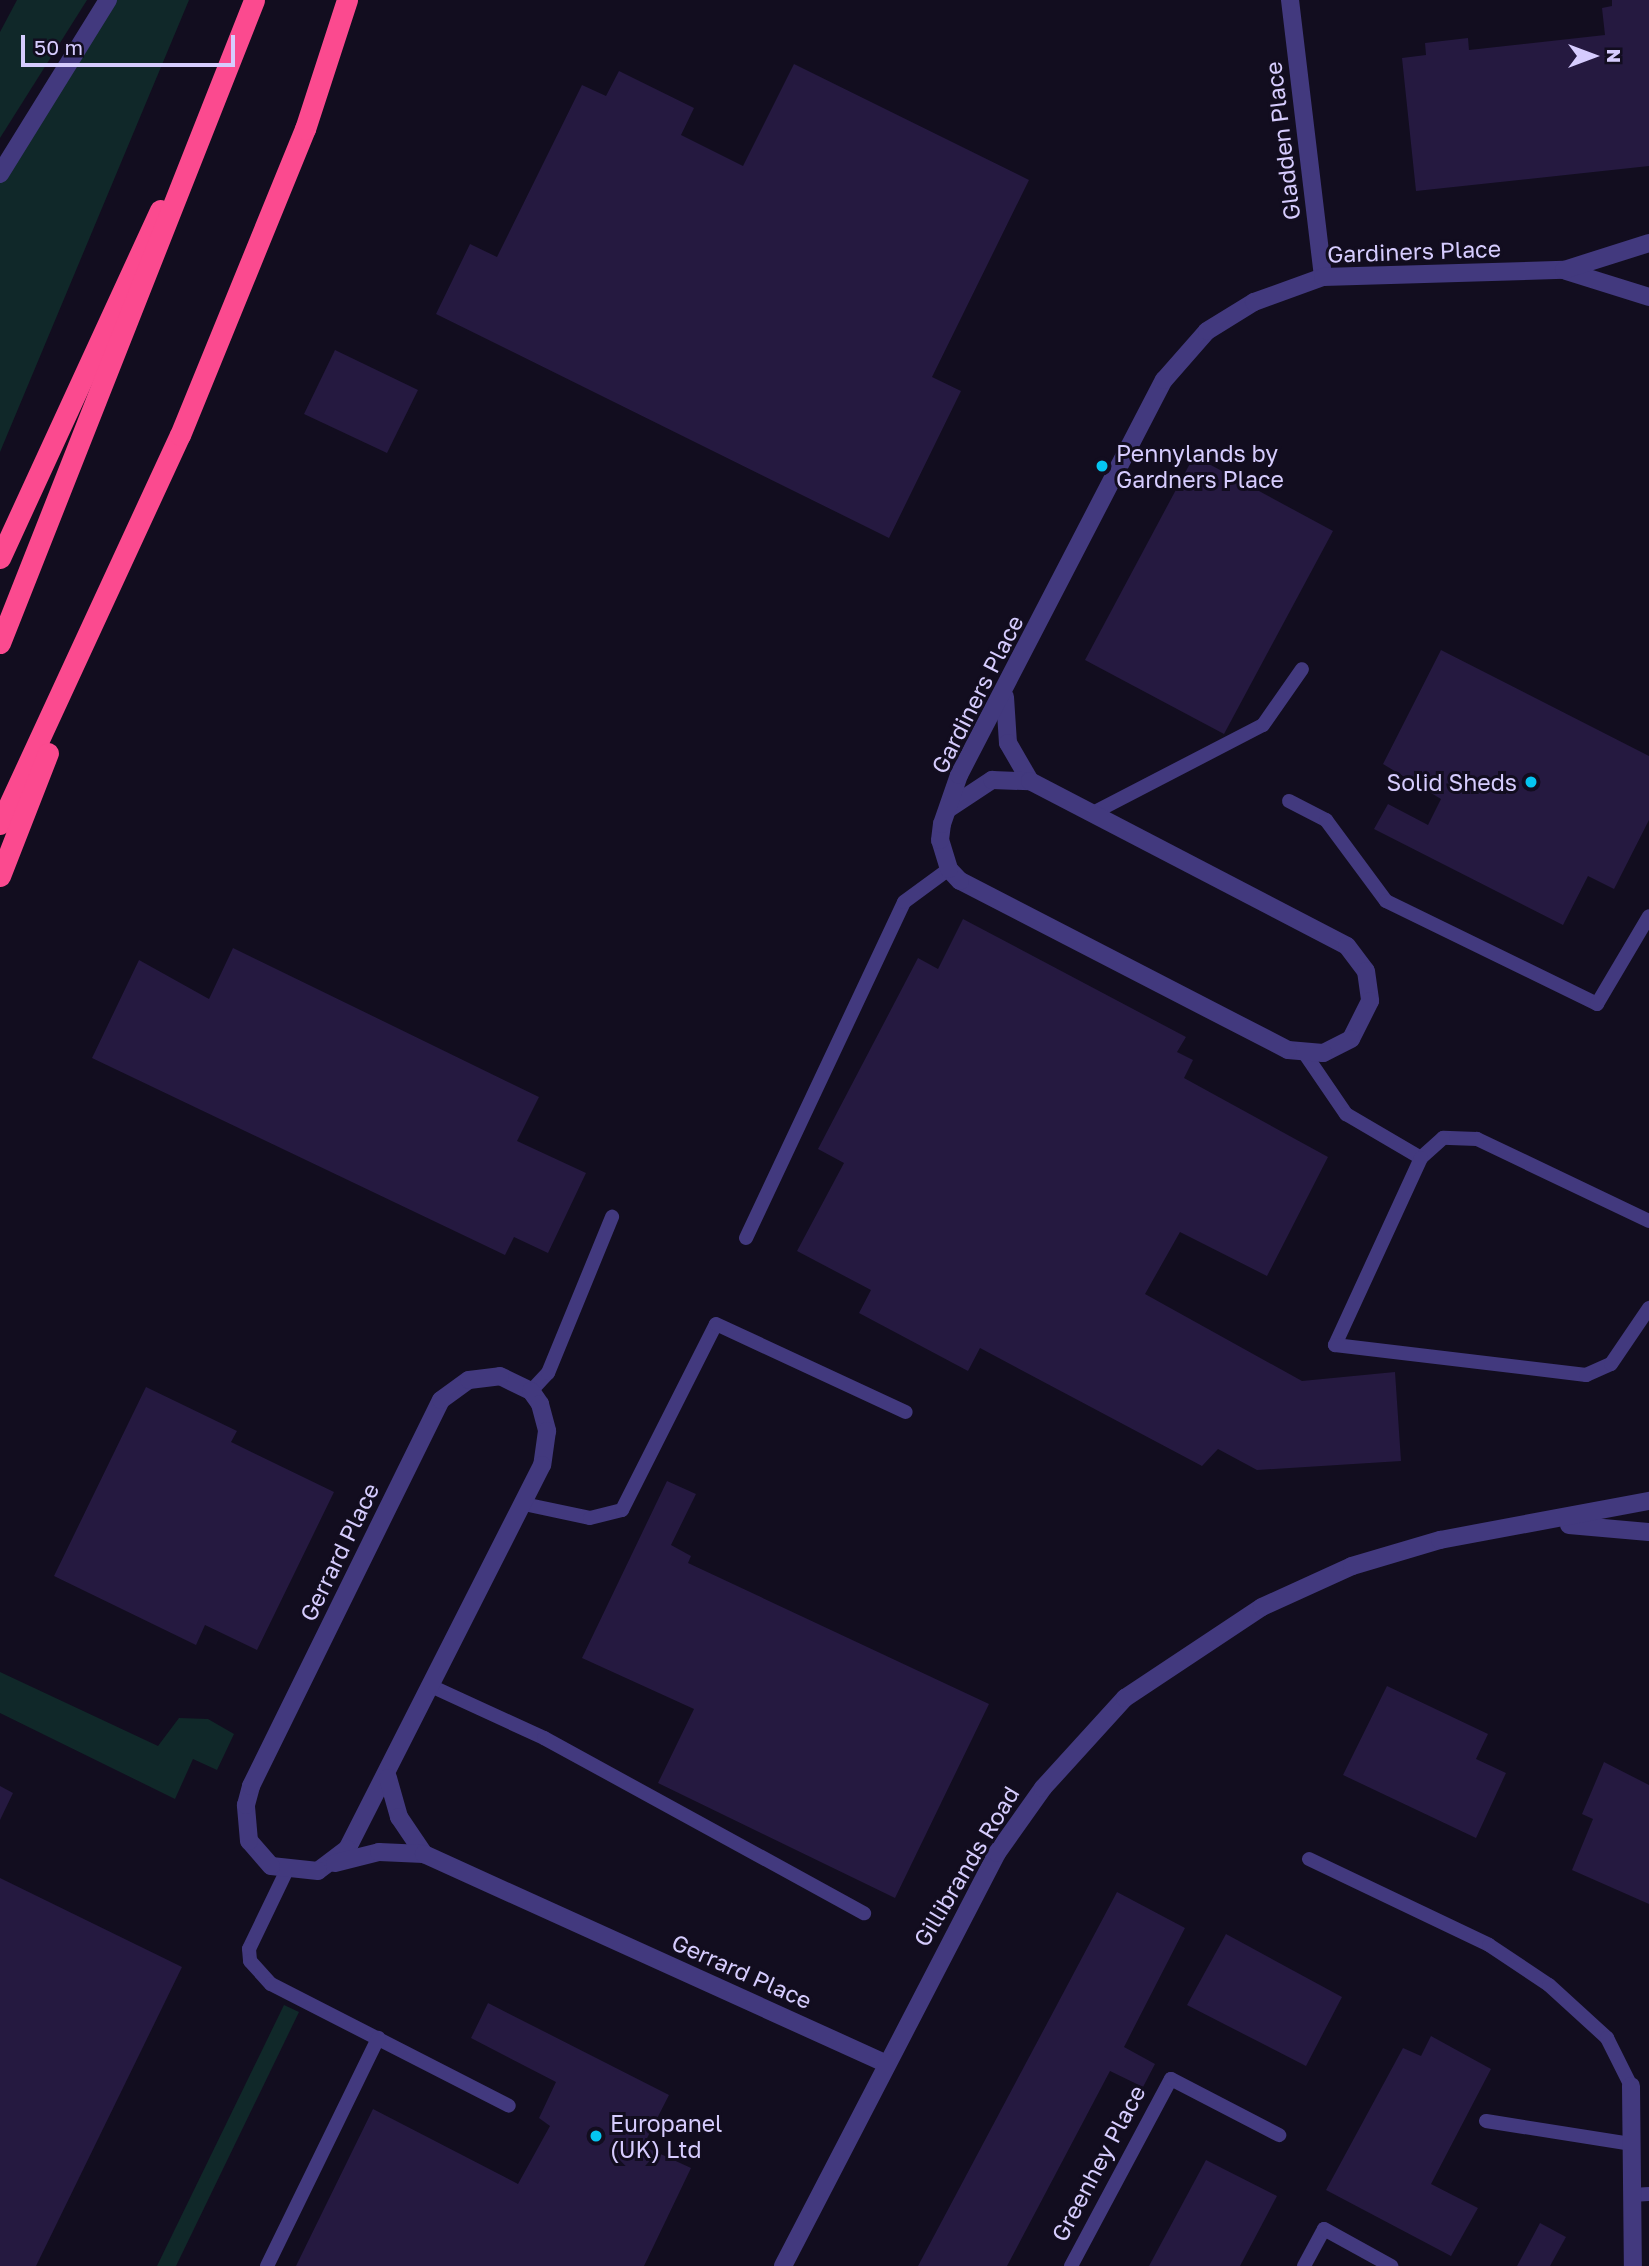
<!DOCTYPE html>
<style>
body{margin:0}
#map{position:relative;width:1649px;height:2266px;overflow:hidden;background:#120d1f;font-family:"Golos Text",sans-serif}
div>[style]{position:absolute}
.green>*{inset:0;background:#102829}
.building>*{inset:0;background:#251940}
.service>*{height:14px;margin:-7px;padding:0 7px;transform-origin:7px;border-radius:7px;background:#42397e}
.minor>*{height:18px;margin:-9px;padding:0 9px;transform-origin:9px;border-radius:9px;background:#42397e}
.tertiary>*{height:18px;margin:-9px;padding:0 9px;transform-origin:9px;border-radius:9px;background:#42397e}
.motorway>*{height:21px;margin:-10.5px;padding:0 10.5px;transform-origin:10.5px;border-radius:10.5px;background:#fb4a8f}
.dots>*{width:19px;height:19px;translate:-50% -50%;box-sizing:border-box;border:4px solid #120d1f;border-radius:50%}
span{translate:-50% -50%;white-space:nowrap;text-align:center;line-height:1.15;-webkit-text-stroke:6px #120d1f;paint-order:stroke}
.street-label{font-size:23px;color:#d6ccfe}
.poi-label{font-size:23px;color:#d6ccfe}
.left{translate:0 -50%;text-align:left}
.right{translate:-100% -50%;text-align:right}
.north{position:absolute;left:1558px;top:21px;width:70px;height:70px;-webkit-text-stroke:5px #120d1f;paint-order:stroke;rotate:90deg;font-size:19px;font-weight:700;line-height:28px;text-align:center;color:#d6ccfe}
.north::after{content:'';display:block;margin:auto;width:24px;height:32px;background:#d6ccfe;clip-path:polygon(50% 0,100% 100%,50% 72%,0 100%)}
.scale{position:absolute;left:21px;top:35px;width:214px;height:32px;box-sizing:border-box;border:4px solid #d6ccfe;border-top:0;padding-left:9px;font-size:21px;line-height:24px;white-space:nowrap;color:#d6ccfe;-webkit-text-stroke:5px #120d1f;paint-order:stroke}
</style>
<div id="map">
<div class="green">
<i style="clip-path:polygon(17px 0,87px 0,0 138px,0 32px)"></i>
<i style="clip-path:polygon(104px 0,189px 0,0 452px,0 171px)"></i>
<i style="clip-path:polygon(0 1672px,158px 1746px,179px 1718px,208px 1719px,234px 1734px,217px 1770px,193px 1759px,175px 1799px,0 1713px)"></i>
<i style="clip-path:polygon(284px 2005px,299px 2012px,176px 2266px,157px 2266px)"></i>
</div>
<div class="building">
<i style="clip-path:polygon(1612px 0,1649px 0,1649px 166px,1416px 191px,1402px 58px,1426px 55px,1425px 43px,1468px 38px,1469px 50px,1605px 35px,1602px 8px,1612px 6px)"></i>
<i style="clip-path:polygon(794px 64px,1029px 180px,932px 377px,961px 391px,889px 538px,436px 314px,470px 244px,497px 257px,582px 85px,606px 96px,619px 71px,694px 108px,681px 135px,743px 166px)"></i>
<i style="clip-path:polygon(335px 350px,418px 390px,387px 453px,304px 414px)"></i>
<i style="clip-path:polygon(1194px 456px,1333px 531px,1224px 734px,1085px 660px)"></i>
<i style="clip-path:polygon(1441px 650px,1649px 756px,1649px 820px,1614px 889px,1588px 876px,1563px 925px,1374px 829px,1388px 804px,1428px 825px,1441px 799px,1383px 764px)"></i>
<i style="clip-path:polygon(963px 919px,1186px 1037px,1177px 1052px,1193px 1060px,1184px 1078px,1328px 1157px,1267px 1276px,1180px 1232px,1145px 1294px,1302px 1381px,1395px 1372px,1401px 1461px,1257px 1470px,1218px 1449px,1202px 1466px,980px 1348px,968px 1371px,859px 1313px,871px 1290px,797px 1251px,844px 1163px,818px 1149px,918px 958px,938px 969px)"></i>
<i style="clip-path:polygon(233px 948px,539px 1097px,517px 1141px,586px 1173px,548px 1253px,514px 1237px,505px 1255px,92px 1058px,139px 960px,209px 999px)"></i>
<i style="clip-path:polygon(146px 1387px,237px 1431px,231px 1442px,334px 1492px,257px 1650px,205px 1625px,196px 1645px,54px 1576px)"></i>
<i style="clip-path:polygon(667px 1481px,696px 1494px,671px 1545px,691px 1556px,688px 1563px,989px 1704px,895px 1898px,658px 1783px,694px 1709px,582px 1658px)"></i>
<i style="clip-path:polygon(1387px 1686px,1488px 1734px,1476px 1759px,1506px 1773px,1476px 1838px,1343px 1775px)"></i>
<i style="clip-path:polygon(1604px 1762px,1649px 1785px,1649px 1904px,1572px 1870px,1593px 1819px,1582px 1814px)"></i>
<i style="clip-path:polygon(0 1786px,13px 1793px,0 1820px)"></i>
<i style="clip-path:polygon(0 1878px,182px 1967px,36px 2266px,0 2266px)"></i>
<i style="clip-path:polygon(1117px 1892px,1185px 1928px,1124px 2047px,1155px 2064px,1143px 2087px,1110px 2071px,1007px 2266px,918px 2266px)"></i>
<i style="clip-path:polygon(1226px 1934px,1342px 1997px,1306px 2066px,1187px 2005px)"></i>
<i style="clip-path:polygon(488px 2003px,669px 2095px,643px 2146px,691px 2168px,644px 2266px,296px 2266px,373px 2109px,518px 2184px,550px 2126px,539px 2118px,556px 2082px,471px 2038px)"></i>
<i style="clip-path:polygon(1431px 2036px,1491px 2069px,1431px 2184px,1478px 2208px,1451px 2256px,1326px 2190px,1403px 2048px,1421px 2056px)"></i>
<i style="clip-path:polygon(1206px 2160px,1277px 2196px,1240px 2266px,1149px 2266px)"></i>
<i style="clip-path:polygon(1540px 2223px,1566px 2237px,1550px 2266px,1517px 2266px)"></i>
</div>
<div class="service">
<i style="left:1289px;top:801px;width:42px;rotate:27.2deg"></i>
<i style="left:1326px;top:820px;width:101px;rotate:53.5deg"></i>
<i style="left:1386px;top:901px;width:235px;rotate:26deg"></i>
<i style="left:1597px;top:1004px;width:102px;rotate:-59.4deg"></i>
<i style="left:1093px;top:813px;width:191px;rotate:-27.4deg"></i>
<i style="left:1263px;top:725px;width:68px;rotate:-55.1deg"></i>
<i style="left:1305px;top:1054px;width:73px;rotate:55.7deg"></i>
<i style="left:1346px;top:1114px;width:87px;rotate:30.4deg"></i>
<i style="left:1649px;top:1221px;width:191px;rotate:-154.5deg"></i>
<i style="left:1477px;top:1139px;width:34px;rotate:-178deg"></i>
<i style="left:1443px;top:1138px;width:30px;rotate:138deg"></i>
<i style="left:1421px;top:1158px;width:206px;rotate:114.7deg"></i>
<i style="left:1335px;top:1345px;width:253px;rotate:6.8deg"></i>
<i style="left:1586px;top:1375px;width:27px;rotate:-24deg"></i>
<i style="left:1611px;top:1364px;width:68px;rotate:-55.8deg"></i>
<i style="left:746px;top:1238px;width:371px;rotate:-64.8deg"></i>
<i style="left:904px;top:902px;width:56px;rotate:-36.3deg"></i>
<i style="left:531px;top:1391px;width:25px;rotate:-47deg"></i>
<i style="left:548px;top:1373px;width:169px;rotate:-67.7deg"></i>
<i style="left:524px;top:1504px;width:67px;rotate:12deg"></i>
<i style="left:590px;top:1518px;width:33px;rotate:-14deg"></i>
<i style="left:622px;top:1510px;width:208px;rotate:-63.2deg"></i>
<i style="left:716px;top:1324px;width:209px;rotate:24.9deg"></i>
<i style="left:433px;top:1687px;width:122px;rotate:24.7deg"></i>
<i style="left:544px;top:1738px;width:365px;rotate:28.7deg"></i>
<i style="left:1309px;top:1859px;width:199px;rotate:25.5deg"></i>
<i style="left:1489px;top:1945px;width:72px;rotate:33.7deg"></i>
<i style="left:1549px;top:1985px;width:79px;rotate:42.4deg"></i>
<i style="left:1607px;top:2038px;width:54px;rotate:63.4deg"></i>
<i style="left:286px;top:1872px;width:85px;rotate:115.7deg"></i>
<i style="left:249px;top:1949px;width:12px;rotate:85deg"></i>
<i style="left:250px;top:1961px;width:31px;rotate:48deg"></i>
<i style="left:271px;top:1984px;width:267px;rotate:27.1deg"></i>
<i style="left:1486px;top:2121px;width:148px;rotate:9deg"></i>
<i style="left:1632px;top:2195px;width:17px;rotate:-3deg"></i>
<i style="left:267px;top:2266px;width:254px;rotate:-64deg"></i>
<i style="left:1071px;top:2266px;width:212px;rotate:-61.9deg"></i>
<i style="left:1171px;top:2079px;width:122px;rotate:27.4deg"></i>
<i style="left:1304px;top:2266px;width:42px;rotate:-61.6deg"></i>
<i style="left:1324px;top:2229px;width:77px;rotate:28.9deg"></i>
</div>
<div class="minor">
<i style="left:1290px;top:0;width:279px;rotate:83.2deg"></i>
<i style="left:0;top:174px;width:205px;rotate:-58.2deg"></i>
<i style="left:1566px;top:271px;width:87px;rotate:17.4deg"></i>
<i style="left:1005px;top:697px;width:46px;rotate:86.3deg"></i>
<i style="left:1008px;top:743px;width:44px;rotate:59.9deg"></i>
<i style="left:948px;top:809px;width:53px;rotate:-33.4deg"></i>
<i style="left:992px;top:780px;width:38px;rotate:2deg"></i>
<i style="left:1030px;top:781px;width:357px;rotate:27.5deg"></i>
<i style="left:1347px;top:946px;width:31px;rotate:53deg"></i>
<i style="left:1366px;top:971px;width:30px;rotate:82deg"></i>
<i style="left:1370px;top:1001px;width:42px;rotate:116.6deg"></i>
<i style="left:1351px;top:1039px;width:31px;rotate:153deg"></i>
<i style="left:1323px;top:1053px;width:35px;rotate:-175deg"></i>
<i style="left:1288px;top:1050px;width:369px;rotate:-152.7deg"></i>
<i style="left:960px;top:881px;width:16px;rotate:-133deg"></i>
<i style="left:949px;top:869px;width:30px;rotate:-107deg"></i>
<i style="left:940px;top:840px;width:16px;rotate:-83deg"></i>
<i style="left:942px;top:824px;width:52px;rotate:-70.9deg"></i>
<i style="left:959px;top:775px;width:445px;rotate:-62.6deg"></i>
<i style="left:1164px;top:380px;width:65px;rotate:-48.7deg"></i>
<i style="left:1207px;top:331px;width:55px;rotate:-31.7deg"></i>
<i style="left:1254px;top:302px;width:73px;rotate:-19.9deg"></i>
<i style="left:1323px;top:277px;width:241px;rotate:-1.7deg"></i>
<i style="left:1564px;top:270px;width:89px;rotate:-17.6deg"></i>
<i style="left:500px;top:1376px;width:34px;rotate:26deg"></i>
<i style="left:531px;top:1391px;width:16px;rotate:55deg"></i>
<i style="left:540px;top:1404px;width:28px;rotate:75deg"></i>
<i style="left:547px;top:1431px;width:34px;rotate:98deg"></i>
<i style="left:542px;top:1465px;width:431px;rotate:116.9deg"></i>
<i style="left:347px;top:1849px;width:36px;rotate:143deg"></i>
<i style="left:318px;top:1871px;width:47px;rotate:-173.9deg"></i>
<i style="left:271px;top:1866px;width:33px;rotate:-131deg"></i>
<i style="left:249px;top:1841px;width:36px;rotate:-95deg"></i>
<i style="left:246px;top:1805px;width:20px;rotate:-75deg"></i>
<i style="left:251px;top:1786px;width:430px;rotate:-63.8deg"></i>
<i style="left:441px;top:1400px;width:34px;rotate:-36deg"></i>
<i style="left:469px;top:1380px;width:31px;rotate:-7deg"></i>
<i style="left:388px;top:1778px;width:41px;rotate:74.2deg"></i>
<i style="left:399px;top:1817px;width:45px;rotate:56deg"></i>
<i style="left:335px;top:1863px;width:45px;rotate:-14deg"></i>
<i style="left:379px;top:1852px;width:45px;rotate:2.5deg"></i>
<i style="left:424px;top:1854px;width:508px;rotate:24.4deg"></i>
<i style="left:1631px;top:2086px;width:180px;rotate:89.4deg"></i>
</div>
<div class="tertiary">
<i style="left:1569px;top:1525px;width:80px;rotate:5deg"></i>
<i style="left:783px;top:2266px;width:465px;rotate:-62.6deg"></i>
<i style="left:997px;top:1853px;width:80px;rotate:-54.7deg"></i>
<i style="left:1043px;top:1788px;width:122px;rotate:-47.7deg"></i>
<i style="left:1125px;top:1698px;width:164px;rotate:-33.6deg"></i>
<i style="left:1262px;top:1607px;width:99px;rotate:-24.5deg"></i>
<i style="left:1352px;top:1566px;width:92px;rotate:-16.5deg"></i>
<i style="left:1440px;top:1540px;width:213px;rotate:-10.6deg"></i>
</div>
<div class="motorway">
<i style="left:0;top:558px;width:383px;rotate:-65.3deg"></i>
<i style="left:0;top:643px;width:691px;rotate:-68.44deg"></i>
<i style="left:0;top:824px;width:429px;rotate:-65.2deg"></i>
<i style="left:180px;top:435px;width:331px;rotate:-67.8deg"></i>
<i style="left:305px;top:129px;width:136px;rotate:-72deg"></i>
<i style="left:0;top:876px;width:132px;rotate:-68.7deg"></i>
</div>
<div class="dots">
<i style="left:1102px;top:466px;background:#05c5f1"></i>
<i style="left:1531px;top:782px;background:#05c5f1"></i>
<i style="left:596px;top:2136px;background:#05c5f1"></i>
</div>
<div class="street-label">
<span style="left:1282px;top:141px;rotate:-97deg">Gladden Place</span>
<span style="left:1414px;top:251px;rotate:-2deg">Gardiners Place</span>
<span style="left:977px;top:694px;rotate:-63deg">Gardiners Place</span>
<span style="left:339px;top:1552px;rotate:-64deg">Gerrard Place</span>
<span style="left:966px;top:1866px;rotate:-59deg">Gillibrands Road</span>
<span style="left:742px;top:1971px;rotate:24deg">Gerrard Place</span>
<span style="left:1098px;top:2163px;rotate:-62deg">Greenhey Place</span>
</div>
<div class="poi-label">
<span class="left" style="left:1116px;top:466px">Pennylands by<br>Gardners Place</span>
<span class="right" style="left:1517px;top:782px">Solid Sheds</span>
<span class="left" style="left:610px;top:2136px">Europanel<br>(UK) Ltd</span>
</div>
<div class="north">N</div>
<div class="scale">50 m</div>
</div>
